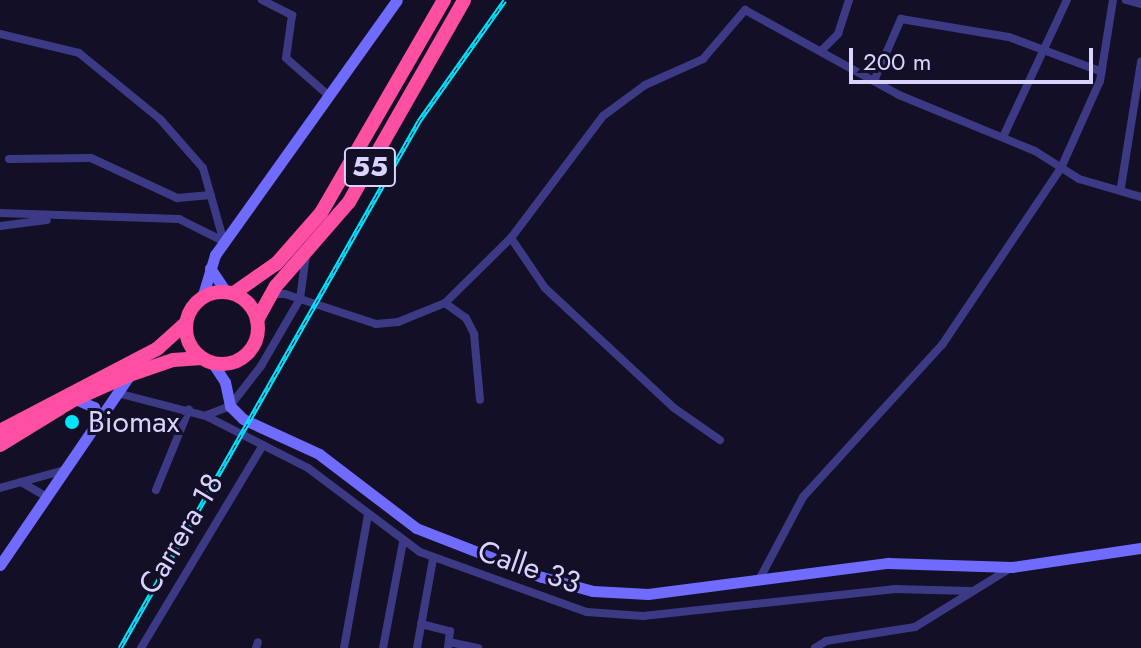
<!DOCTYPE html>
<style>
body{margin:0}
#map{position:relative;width:1141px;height:648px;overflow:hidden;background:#130f26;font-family:Jost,sans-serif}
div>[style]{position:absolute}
.street>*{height:8px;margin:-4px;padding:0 4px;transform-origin:4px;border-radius:4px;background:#3d3a85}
.secondary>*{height:11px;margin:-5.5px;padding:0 5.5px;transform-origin:5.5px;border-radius:5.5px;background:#6f6bff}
.highway>*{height:14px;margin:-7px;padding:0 7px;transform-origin:7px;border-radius:7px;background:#ff4fa3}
.highway>.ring{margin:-7px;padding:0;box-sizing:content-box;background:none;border:14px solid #ff4fa3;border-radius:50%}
.rail>*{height:5px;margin-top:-2.5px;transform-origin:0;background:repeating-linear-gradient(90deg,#130f26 0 6px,#00e5ff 0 12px);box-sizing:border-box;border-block:2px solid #00e5ff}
.dots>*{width:22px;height:22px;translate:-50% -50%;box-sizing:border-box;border:4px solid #130f26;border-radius:50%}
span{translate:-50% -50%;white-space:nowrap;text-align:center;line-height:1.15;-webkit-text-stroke:6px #130f26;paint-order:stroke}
.shield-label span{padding:2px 6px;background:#130f26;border:2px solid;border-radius:6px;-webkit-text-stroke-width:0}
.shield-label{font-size:28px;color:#d9d4ff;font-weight:700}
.poi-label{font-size:30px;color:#d9d4ff}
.left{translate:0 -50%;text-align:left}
.street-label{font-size:30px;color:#d9d4ff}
.scale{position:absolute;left:849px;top:48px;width:244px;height:36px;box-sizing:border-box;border:4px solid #d9d4ff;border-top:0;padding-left:10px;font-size:24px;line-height:28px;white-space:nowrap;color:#d9d4ff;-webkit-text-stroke:6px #130f26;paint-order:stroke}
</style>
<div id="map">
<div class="street">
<i style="left:262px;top:0;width:34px;rotate:27deg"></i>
<i style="left:292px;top:15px;width:43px;rotate:97.9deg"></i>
<i style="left:286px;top:58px;width:56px;rotate:41.4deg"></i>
<i style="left:1126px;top:0;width:16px;rotate:15deg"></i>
<i style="left:0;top:34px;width:81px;rotate:13.5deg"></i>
<i style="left:79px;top:53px;width:104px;rotate:39.2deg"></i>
<i style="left:160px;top:119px;width:65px;rotate:48.7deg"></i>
<i style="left:203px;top:168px;width:77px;rotate:74.2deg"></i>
<i style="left:822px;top:50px;width:23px;rotate:-45deg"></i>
<i style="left:838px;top:34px;width:36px;rotate:-72deg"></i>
<i style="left:874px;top:81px;width:68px;rotate:-66.5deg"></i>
<i style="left:901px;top:19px;width:109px;rotate:9.5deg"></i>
<i style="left:1009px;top:37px;width:99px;rotate:20.6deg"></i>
<i style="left:1003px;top:137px;width:151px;rotate:-65deg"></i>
<i style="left:9px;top:159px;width:82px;rotate:-0.7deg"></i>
<i style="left:91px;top:158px;width:95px;rotate:24.9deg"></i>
<i style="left:177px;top:198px;width:34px;rotate:-5deg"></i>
<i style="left:1121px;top:187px;width:127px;rotate:-80.9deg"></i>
<i style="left:0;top:213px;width:179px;rotate:1.9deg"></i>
<i style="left:179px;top:219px;width:49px;rotate:26.6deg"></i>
<i style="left:0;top:226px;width:47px;rotate:-7.3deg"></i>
<i style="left:511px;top:238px;width:60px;rotate:55.8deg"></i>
<i style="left:545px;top:288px;width:176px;rotate:42.9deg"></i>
<i style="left:674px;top:408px;width:56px;rotate:34.8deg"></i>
<i style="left:271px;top:294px;width:14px"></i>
<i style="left:285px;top:294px;width:96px;rotate:18.2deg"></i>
<i style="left:376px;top:324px;width:22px;rotate:-5deg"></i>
<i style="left:398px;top:322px;width:51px;rotate:-22deg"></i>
<i style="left:445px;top:303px;width:93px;rotate:-44.6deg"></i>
<i style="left:511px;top:238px;width:153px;rotate:-53deg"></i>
<i style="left:603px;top:116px;width:52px;rotate:-36.4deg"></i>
<i style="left:645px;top:85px;width:64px;rotate:-24.1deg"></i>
<i style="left:703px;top:59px;width:65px;rotate:-49.4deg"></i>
<i style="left:745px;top:10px;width:176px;rotate:28.9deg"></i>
<i style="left:899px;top:95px;width:147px;rotate:22.4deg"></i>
<i style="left:1035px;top:151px;width:52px;rotate:32.5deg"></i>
<i style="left:1079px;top:179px;width:65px;rotate:16.2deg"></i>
<i style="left:445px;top:303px;width:26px;rotate:36deg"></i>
<i style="left:466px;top:318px;width:18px;rotate:63deg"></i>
<i style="left:474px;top:334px;width:66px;rotate:84.8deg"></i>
<i style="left:117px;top:393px;width:92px;rotate:14.5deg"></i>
<i style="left:206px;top:416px;width:114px;rotate:27deg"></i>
<i style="left:308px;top:468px;width:140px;rotate:36.9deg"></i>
<i style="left:420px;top:552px;width:177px;rotate:19.8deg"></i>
<i style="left:587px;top:612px;width:56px;rotate:4.1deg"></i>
<i style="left:643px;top:616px;width:252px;rotate:-6.1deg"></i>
<i style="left:894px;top:589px;width:76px;rotate:1.5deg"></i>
<i style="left:207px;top:415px;width:25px;rotate:-21deg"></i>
<i style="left:230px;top:406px;width:51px;rotate:-52.2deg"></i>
<i style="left:261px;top:366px;width:78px;rotate:-59.8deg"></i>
<i style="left:300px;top:299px;width:45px;rotate:-82.4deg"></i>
<i style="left:21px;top:482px;width:30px;rotate:30deg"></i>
<i style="left:0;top:488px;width:67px;rotate:-15.5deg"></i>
<i style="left:156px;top:490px;width:87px;rotate:-67.8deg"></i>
<i style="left:760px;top:578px;width:92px;rotate:-62deg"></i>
<i style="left:803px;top:497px;width:206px;rotate:-47.6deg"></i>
<i style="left:942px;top:345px;width:213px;rotate:-56.1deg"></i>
<i style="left:1061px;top:168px;width:95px;rotate:-65.9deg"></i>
<i style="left:1100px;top:81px;width:82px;rotate:-80.9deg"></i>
<i style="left:421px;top:624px;width:30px;rotate:14deg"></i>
<i style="left:450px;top:631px;width:17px;rotate:97deg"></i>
<i style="left:449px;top:642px;width:30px;rotate:12deg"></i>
<i style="left:141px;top:648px;width:237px;rotate:-59deg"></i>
<i style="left:256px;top:648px;width:6px;rotate:-72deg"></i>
<i style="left:344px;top:648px;width:136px;rotate:-79.8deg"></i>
<i style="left:383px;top:648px;width:108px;rotate:-79.3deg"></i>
<i style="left:417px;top:648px;width:90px;rotate:-79.8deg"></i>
<i style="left:815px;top:648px;width:13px;rotate:-32deg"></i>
<i style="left:826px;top:641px;width:90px;rotate:-8.9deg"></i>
<i style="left:915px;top:627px;width:114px;rotate:-31.7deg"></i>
</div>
<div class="secondary">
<i style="left:210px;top:268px;width:29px;rotate:56deg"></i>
<i style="left:202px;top:298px;width:45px;rotate:-73.2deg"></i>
<i style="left:215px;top:255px;width:313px;rotate:-54.5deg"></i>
<i style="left:212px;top:362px;width:24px;rotate:57deg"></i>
<i style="left:225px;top:382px;width:25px;rotate:78deg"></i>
<i style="left:230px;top:406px;width:18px;rotate:45deg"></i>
<i style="left:243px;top:419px;width:84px;rotate:24.7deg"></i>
<i style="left:319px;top:454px;width:122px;rotate:37.3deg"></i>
<i style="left:416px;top:528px;width:135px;rotate:21.3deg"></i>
<i style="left:542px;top:577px;width:53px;rotate:15.4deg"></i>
<i style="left:593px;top:591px;width:55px;rotate:3.1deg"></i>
<i style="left:648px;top:594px;width:242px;rotate:-7.4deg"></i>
<i style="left:888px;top:563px;width:124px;rotate:1.8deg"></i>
<i style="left:1012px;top:567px;width:130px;rotate:-8.4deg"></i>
<i style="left:75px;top:399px;width:21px;rotate:23deg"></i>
<i style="left:94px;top:407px;width:14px;rotate:69deg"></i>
<i style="left:0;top:565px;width:229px;rotate:-55.7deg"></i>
</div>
<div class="highway">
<i class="ring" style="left:186px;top:292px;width:58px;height:58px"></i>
<i style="left:234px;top:293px;width:52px;rotate:-34.9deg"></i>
<i style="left:277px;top:263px;width:67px;rotate:-48.7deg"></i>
<i style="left:321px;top:213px;width:246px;rotate:-60deg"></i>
<i style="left:257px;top:320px;width:39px;rotate:-61deg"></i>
<i style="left:276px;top:286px;width:111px;rotate:-49deg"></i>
<i style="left:349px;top:202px;width:232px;rotate:-60.3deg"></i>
<i style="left:0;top:431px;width:177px;rotate:-27.6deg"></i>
<i style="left:157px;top:349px;width:39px;rotate:-42deg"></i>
<i style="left:0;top:445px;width:88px;rotate:-31.5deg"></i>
<i style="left:75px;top:399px;width:59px;rotate:-24deg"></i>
<i style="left:129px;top:375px;width:46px;rotate:-18.8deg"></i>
<i style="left:173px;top:360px;width:29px;rotate:-4deg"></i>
</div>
<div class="rail">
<i style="left:120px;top:648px;width:606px;rotate:-60.43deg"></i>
<i style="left:419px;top:121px;width:148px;rotate:-54.6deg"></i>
</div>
<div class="dots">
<i style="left:72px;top:422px;background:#00e5ff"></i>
</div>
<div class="shield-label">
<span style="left:370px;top:167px">55</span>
</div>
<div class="poi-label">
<span class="left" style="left:88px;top:422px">Biomax</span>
</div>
<div class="street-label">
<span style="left:181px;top:534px;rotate:-59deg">Carrera 18</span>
<span style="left:529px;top:567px;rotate:19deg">Calle 33</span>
</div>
<div class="scale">200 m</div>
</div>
